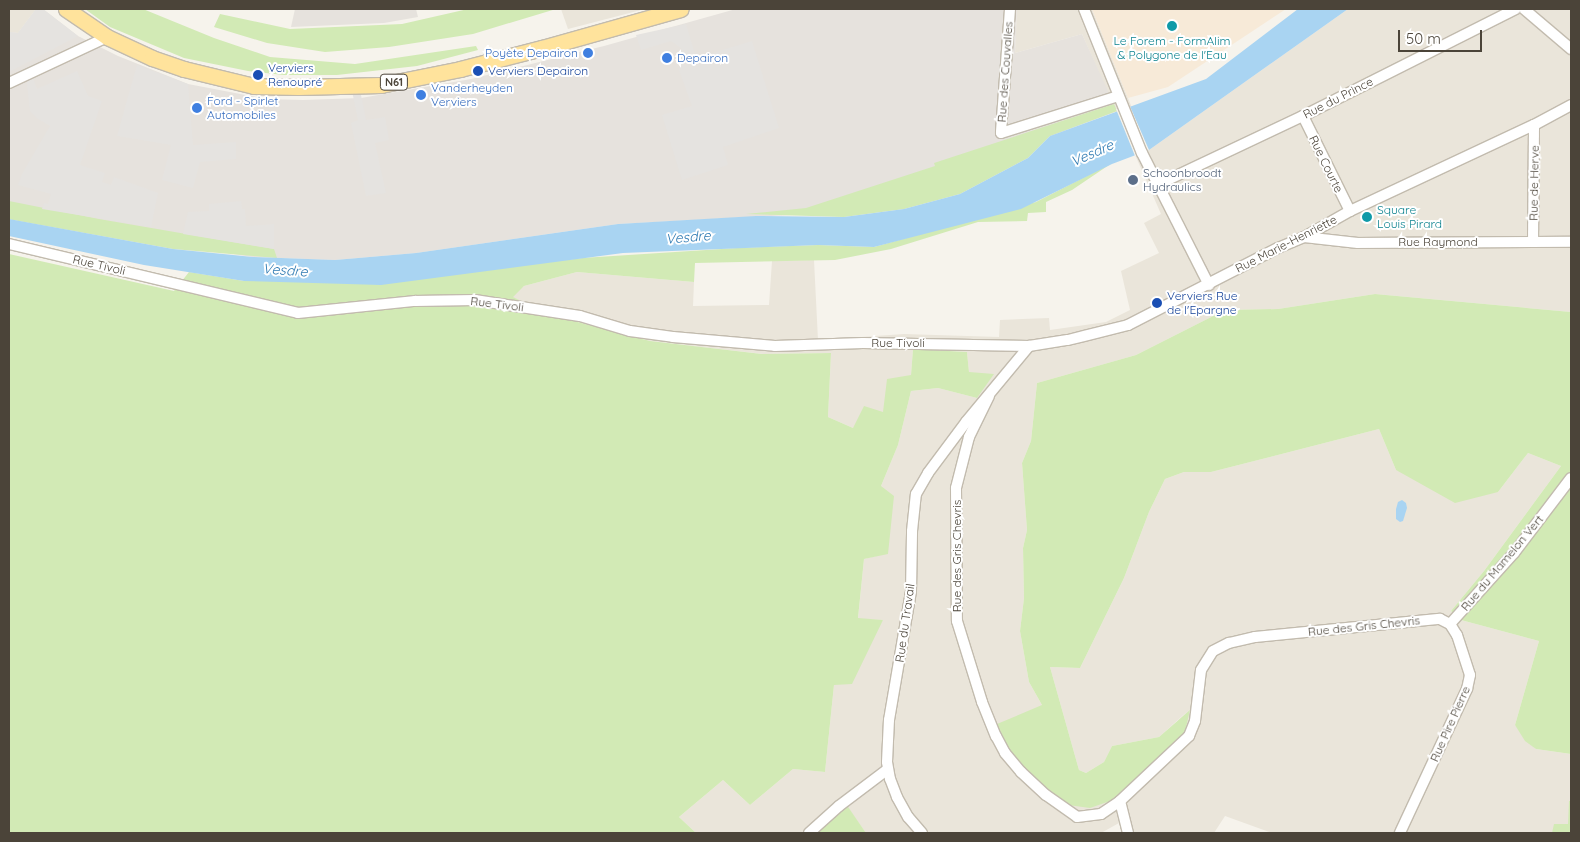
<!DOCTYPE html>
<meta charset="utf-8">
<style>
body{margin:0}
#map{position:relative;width:1580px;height:842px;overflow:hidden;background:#f6f3ec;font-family:Quicksand,sans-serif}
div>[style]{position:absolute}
.residential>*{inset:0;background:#eae5da}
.commercial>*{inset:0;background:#f7ead8}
.industrial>*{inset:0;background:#e6e2dd}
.green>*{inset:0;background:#d2eab5}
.parking>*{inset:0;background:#e5e3e0}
.water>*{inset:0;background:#a9d4f2}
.pier>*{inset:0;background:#f6f3ec}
.roads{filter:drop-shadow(1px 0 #c2bbae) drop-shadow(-1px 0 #c2bbae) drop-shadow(0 1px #c2bbae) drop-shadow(0 -1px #c2bbae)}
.minor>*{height:10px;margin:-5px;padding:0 5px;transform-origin:5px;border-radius:5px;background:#fff}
.primary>*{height:15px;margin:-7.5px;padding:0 7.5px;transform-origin:7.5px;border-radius:7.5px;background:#ffe39c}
.dots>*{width:14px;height:14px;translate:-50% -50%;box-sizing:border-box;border:2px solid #fff;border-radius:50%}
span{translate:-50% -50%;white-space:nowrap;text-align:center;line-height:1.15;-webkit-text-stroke:4px #fff;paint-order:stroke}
.shield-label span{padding:1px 4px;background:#fff;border:1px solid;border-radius:4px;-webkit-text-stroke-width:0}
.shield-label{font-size:11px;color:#4b4439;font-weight:700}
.culture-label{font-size:12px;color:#0d838f}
.left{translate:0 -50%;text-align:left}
.shop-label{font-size:12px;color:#366cbe}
.right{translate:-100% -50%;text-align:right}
.transit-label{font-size:12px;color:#164399}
.street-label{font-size:12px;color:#4b4439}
.service-label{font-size:12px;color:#4e5e75}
.water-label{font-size:14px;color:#2e7ab2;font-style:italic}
.frame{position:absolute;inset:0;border:10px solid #4b4439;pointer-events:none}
.scale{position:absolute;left:1398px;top:30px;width:84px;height:22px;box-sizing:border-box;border:2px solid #4b4439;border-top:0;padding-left:6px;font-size:15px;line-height:18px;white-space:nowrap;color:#4b4439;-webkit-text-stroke:4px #fff;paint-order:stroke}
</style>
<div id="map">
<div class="residential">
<i style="clip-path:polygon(9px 9px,36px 9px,18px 33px,9px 32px)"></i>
<i style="clip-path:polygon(561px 9px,645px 9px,568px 29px)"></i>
<i style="clip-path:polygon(1017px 9px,1092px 9px,1149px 150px,1348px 9px,1571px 9px,1571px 312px,1375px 294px,1278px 309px,1225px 310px,1136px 355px,1037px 383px,1031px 441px,1022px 463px,1027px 530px,1023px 548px,1024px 598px,1020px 631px,1029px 682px,1042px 705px,1090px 808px,1189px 710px,1159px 737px,1112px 746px,1104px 762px,1086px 773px,1079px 770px,1050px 667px,1080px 668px,1124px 578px,1149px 512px,1165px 479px,1184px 472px,1211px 472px,1379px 429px,1396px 470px,1498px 492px,1528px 453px,1561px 466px,1484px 571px,1451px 611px,1461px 620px,1539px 641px,1515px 725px,1536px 749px,1571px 754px,1571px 833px,1272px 833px,1225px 816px,1214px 833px,1122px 833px,1119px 823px,1101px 833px,918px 833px,915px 830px,910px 833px,866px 833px,843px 801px,804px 833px,696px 833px,679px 817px,723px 780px,750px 805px,793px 769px,825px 772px,834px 685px,883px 620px,858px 619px,864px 559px,888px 553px,881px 486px,898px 445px,911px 391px,938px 388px,977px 398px,969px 372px,967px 352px,913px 349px,911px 376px,883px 412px,853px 428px,828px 417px,831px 353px,763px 354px,650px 341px,547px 314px,512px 297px,524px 286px,577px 272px,694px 282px,693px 306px,769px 305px,772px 261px,814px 260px,818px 340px,904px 334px,999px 337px,1000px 320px,1049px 318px,1050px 330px,1106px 322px,1130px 310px,1121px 271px,1159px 253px,1144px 223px,1161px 214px,1082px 34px,1015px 53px)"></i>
</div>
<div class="commercial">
<i style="clip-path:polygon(1092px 9px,1286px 9px,1168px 87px,1128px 98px)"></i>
</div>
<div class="industrial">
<i style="clip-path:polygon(36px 9px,43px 9px,78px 36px,118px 56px,188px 84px,266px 99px,303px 100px,361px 98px,471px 79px,604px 46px,736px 9px,1017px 9px,1015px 53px,1082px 34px,1117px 111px,1050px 136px,904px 209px,618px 224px,416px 253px,335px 260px,253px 257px,9px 219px,9px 32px,18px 33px)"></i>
<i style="clip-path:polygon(295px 9px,416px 9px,418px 17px,384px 23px,291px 27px)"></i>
</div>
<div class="green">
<i style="clip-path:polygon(85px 9px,143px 9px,214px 38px,270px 57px,355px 64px,476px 46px,478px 50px,417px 66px,337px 75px,284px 75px,248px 71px,184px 58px,110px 27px)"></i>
<i style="clip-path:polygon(468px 9px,556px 9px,473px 34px,389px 47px,325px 52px,267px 43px,214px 27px,220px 14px,290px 29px,402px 24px)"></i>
<i style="clip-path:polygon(1114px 104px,1117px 111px,1050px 136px,1028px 158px,960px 194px,904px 209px,844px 217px,746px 214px,806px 208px,935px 166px,934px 163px)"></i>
<i style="clip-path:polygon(1112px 163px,1072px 190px,1046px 202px,1046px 212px,1028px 213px,1027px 221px,978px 222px,891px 249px,835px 260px,695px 263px,694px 282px,577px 272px,524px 286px,513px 297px,547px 314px,650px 341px,762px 354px,831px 353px,828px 417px,853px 428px,864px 406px,883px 412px,887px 379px,911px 375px,913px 349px,967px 352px,969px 372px,994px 374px,977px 398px,938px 388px,911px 391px,898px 445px,881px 486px,894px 496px,888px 554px,864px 559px,858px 618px,883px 620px,852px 684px,834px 685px,825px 772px,793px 769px,750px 805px,723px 780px,679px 817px,696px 833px,9px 833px,9px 254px,174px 291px,189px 272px,244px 281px,505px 267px,582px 258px,737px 248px,818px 245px,874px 247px,1036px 202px)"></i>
<i style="clip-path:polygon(9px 201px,99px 219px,274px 249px,277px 258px,173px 249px,13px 220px,9px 219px)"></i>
<i style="clip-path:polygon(1375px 294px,1571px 312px,1571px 754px,1536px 749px,1525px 741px,1515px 725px,1539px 641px,1461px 620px,1451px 611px,1484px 571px,1561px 466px,1528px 453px,1498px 492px,1455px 503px,1396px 470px,1379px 429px,1211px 472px,1184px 472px,1165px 479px,1149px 512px,1124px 578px,1080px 668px,1050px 667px,1079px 770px,1086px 773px,1104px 762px,1112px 746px,1159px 737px,1190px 710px,1184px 736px,1113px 800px,1090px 808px,1068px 805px,1044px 788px,1011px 754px,997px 724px,1042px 705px,1029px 682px,1020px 631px,1024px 598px,1023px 548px,1027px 530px,1022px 463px,1031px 441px,1037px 383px,1136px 355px,1225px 310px,1278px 309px)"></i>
<i style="clip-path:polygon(844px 801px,866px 833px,804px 833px)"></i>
<i style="clip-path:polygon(1569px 801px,1571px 801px,1571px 833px,1552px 833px,1554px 824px,1568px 824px)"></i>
</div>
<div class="parking">
<i style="clip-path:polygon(36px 9px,43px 9px,78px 36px,9px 72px,9px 32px,18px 33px)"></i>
<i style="clip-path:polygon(686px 24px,696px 58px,752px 41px,779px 128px,723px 147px,728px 165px,682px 180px,662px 115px,692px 106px,679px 70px,684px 58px,681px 48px,671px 41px,641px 50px,636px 35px)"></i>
<i style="clip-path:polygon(137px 65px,188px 84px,193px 145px,236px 142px,236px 159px,200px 162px,193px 188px,162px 180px,171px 145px,117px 136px)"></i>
<i style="clip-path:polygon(77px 71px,88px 96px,102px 101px,80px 165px,105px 173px,102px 182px,111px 185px,114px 177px,158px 193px,151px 227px,42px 209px,44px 203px,48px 204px,51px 194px,18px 185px,22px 174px,50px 126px,38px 119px,30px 111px,26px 75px,31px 73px,37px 89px)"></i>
<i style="clip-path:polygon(359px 85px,366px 120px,385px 117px,389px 140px,375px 143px,386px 193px,366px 196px,351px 123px,358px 120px,351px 86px)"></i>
<i style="clip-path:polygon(241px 201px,242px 209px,245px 209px,246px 226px,274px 224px,274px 249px,183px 234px,188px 212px,209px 211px,209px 204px)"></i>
</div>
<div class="water">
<i style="clip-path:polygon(1298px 9px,1348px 9px,1149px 150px,1112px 164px,1021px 209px,874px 247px,818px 245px,623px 253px,381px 285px,244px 281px,144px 265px,9px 236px,9px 219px,173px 249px,253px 257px,335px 260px,416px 253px,618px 224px,756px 216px,844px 217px,904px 209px,960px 194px,1028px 158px,1050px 136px,1206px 79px)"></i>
<i style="clip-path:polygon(1402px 500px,1406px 503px,1407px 508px,1403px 521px,1400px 522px,1396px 519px,1396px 509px,1398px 502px)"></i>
</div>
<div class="pier">
<i style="clip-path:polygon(1129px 104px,1149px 150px,1135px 156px,1116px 109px)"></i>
</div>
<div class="roads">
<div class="minor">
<i style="left:1010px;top:9px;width:124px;rotate:94.2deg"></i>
<i style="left:1001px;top:133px;width:123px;rotate:-17.5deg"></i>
<i style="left:1084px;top:9px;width:155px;rotate:68.1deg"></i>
<i style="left:1142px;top:153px;width:148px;rotate:63.1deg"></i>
<i style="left:1524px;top:9px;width:62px;rotate:40.4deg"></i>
<i style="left:9px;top:83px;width:108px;rotate:-25.1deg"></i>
<i style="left:1303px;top:116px;width:106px;rotate:63.7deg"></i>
<i style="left:1159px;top:184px;width:159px;rotate:-25.3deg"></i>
<i style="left:1303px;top:116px;width:238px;rotate:-26.7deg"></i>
<i style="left:1304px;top:237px;width:54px;rotate:6.3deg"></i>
<i style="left:1358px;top:243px;width:213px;rotate:-0.3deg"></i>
<i style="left:1533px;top:242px;width:117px;rotate:-89.5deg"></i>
<i style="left:9px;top:244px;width:297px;rotate:13.4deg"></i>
<i style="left:298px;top:313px;width:118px;rotate:-5.9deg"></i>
<i style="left:415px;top:301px;width:60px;rotate:-1deg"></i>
<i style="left:475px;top:300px;width:106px;rotate:8.7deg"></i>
<i style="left:580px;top:316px;width:52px;rotate:16.7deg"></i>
<i style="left:630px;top:331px;width:43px;rotate:7.9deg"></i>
<i style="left:673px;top:337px;width:102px;rotate:5deg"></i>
<i style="left:775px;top:346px;width:88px;rotate:-2deg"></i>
<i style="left:863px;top:343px;width:166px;rotate:1deg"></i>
<i style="left:1029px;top:346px;width:39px;rotate:-9deg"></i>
<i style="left:1068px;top:340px;width:62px;rotate:-14deg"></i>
<i style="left:1128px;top:325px;width:169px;rotate:-27.2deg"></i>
<i style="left:1278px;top:248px;width:28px;rotate:-23deg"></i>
<i style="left:1304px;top:237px;width:53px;rotate:-29.5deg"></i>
<i style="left:1350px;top:211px;width:203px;rotate:-25.1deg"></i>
<i style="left:1534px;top:125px;width:42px;rotate:-28.4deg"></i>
<i style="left:989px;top:396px;width:46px;rotate:116deg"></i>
<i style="left:969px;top:437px;width:53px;rotate:104.3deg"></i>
<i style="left:956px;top:488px;width:133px;rotate:89.6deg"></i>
<i style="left:957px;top:621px;width:85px;rotate:72.8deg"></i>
<i style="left:982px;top:702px;width:37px;rotate:68deg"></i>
<i style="left:996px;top:736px;width:19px;rotate:62deg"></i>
<i style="left:1005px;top:753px;width:25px;rotate:50deg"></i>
<i style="left:1021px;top:772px;width:34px;rotate:43deg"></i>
<i style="left:1046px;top:795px;width:38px;rotate:35deg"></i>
<i style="left:1077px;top:817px;width:24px;rotate:-7deg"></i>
<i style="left:1101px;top:814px;width:23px;rotate:-34deg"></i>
<i style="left:1120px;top:801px;width:95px;rotate:-43.3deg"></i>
<i style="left:1189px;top:736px;width:16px;rotate:-68deg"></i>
<i style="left:1195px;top:721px;width:51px;rotate:-83.3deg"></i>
<i style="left:1201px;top:670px;width:22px;rotate:-58deg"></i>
<i style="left:1213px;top:651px;width:18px;rotate:-27deg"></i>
<i style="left:1229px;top:643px;width:27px;rotate:-13deg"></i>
<i style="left:1255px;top:637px;width:186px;rotate:-5.6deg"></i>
<i style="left:1440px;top:619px;width:11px;rotate:27deg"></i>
<i style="left:1450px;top:624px;width:13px;rotate:58deg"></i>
<i style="left:1457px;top:635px;width:42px;rotate:72deg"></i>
<i style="left:1470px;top:675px;width:14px;rotate:102deg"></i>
<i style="left:1467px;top:689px;width:159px;rotate:115deg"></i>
<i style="left:1450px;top:624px;width:96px;rotate:-48deg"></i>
<i style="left:1514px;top:553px;width:94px;rotate:-52.8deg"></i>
<i style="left:1120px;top:801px;width:33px;rotate:76deg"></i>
<i style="left:809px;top:833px;width:40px;rotate:-42deg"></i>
<i style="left:839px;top:806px;width:61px;rotate:-37.1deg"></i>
<i style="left:922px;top:833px;width:21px;rotate:-131deg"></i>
<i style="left:908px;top:817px;width:23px;rotate:-119deg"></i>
<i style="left:897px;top:797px;width:19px;rotate:-111deg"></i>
<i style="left:890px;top:779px;width:17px;rotate:-100deg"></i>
<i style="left:887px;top:762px;width:42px;rotate:-87.3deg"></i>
<i style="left:889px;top:720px;width:131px;rotate:-80.3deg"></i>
<i style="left:911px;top:591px;width:60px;rotate:-89deg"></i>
<i style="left:912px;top:531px;width:37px;rotate:-84deg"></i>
<i style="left:916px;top:494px;width:24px;rotate:-60deg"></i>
<i style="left:928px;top:473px;width:64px;rotate:-53.3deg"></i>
<i style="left:966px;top:422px;width:99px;rotate:-50.3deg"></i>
</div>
<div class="primary">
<i style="left:66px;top:9px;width:50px;rotate:34.3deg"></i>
<i style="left:107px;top:37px;width:50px;rotate:25deg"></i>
<i style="left:152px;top:58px;width:34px;rotate:19deg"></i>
<i style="left:184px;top:69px;width:72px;rotate:13.7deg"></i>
<i style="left:254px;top:86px;width:44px;rotate:1.3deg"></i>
<i style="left:298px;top:87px;width:83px;rotate:-1.4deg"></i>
<i style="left:381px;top:85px;width:81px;rotate:-11.4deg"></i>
<i style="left:460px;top:69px;width:85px;rotate:-14.4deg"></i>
<i style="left:542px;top:48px;width:144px;rotate:-15.7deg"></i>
</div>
</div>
<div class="dots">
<i style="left:1172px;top:26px;background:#0f9aa8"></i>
<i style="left:588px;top:53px;background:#3f7fe0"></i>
<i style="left:667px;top:58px;background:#3f7fe0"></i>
<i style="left:478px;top:71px;background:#1a4fb4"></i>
<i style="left:258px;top:75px;background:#1a4fb4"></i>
<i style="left:421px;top:95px;background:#3f7fe0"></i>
<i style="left:197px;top:108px;background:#3f7fe0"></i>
<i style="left:1133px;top:180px;background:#5c6f8a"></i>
<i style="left:1367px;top:217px;background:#0f9aa8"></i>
<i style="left:1157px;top:303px;background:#1a4fb4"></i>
</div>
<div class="shield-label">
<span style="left:394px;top:82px">N61</span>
</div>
<div class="culture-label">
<span style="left:1172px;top:48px">Le Forem - FormAlim<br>&amp; Polygone de l'Eau</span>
<span class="left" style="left:1377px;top:217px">Square<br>Louis Pirard</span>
</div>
<div class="shop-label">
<span class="right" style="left:578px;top:53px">Poyète Depairon</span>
<span class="left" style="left:677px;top:58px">Depairon</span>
<span class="left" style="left:431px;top:95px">Vanderheyden<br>Verviers</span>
<span class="left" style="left:207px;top:108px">Ford - Spirlet<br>Automobiles</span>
</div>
<div class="transit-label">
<span class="left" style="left:268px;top:75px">Verviers<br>Renoupré</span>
<span class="left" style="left:488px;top:71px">Verviers Depairon</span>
<span class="left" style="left:1167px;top:303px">Verviers Rue<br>de l'Epargne</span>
</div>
<div class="street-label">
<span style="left:1005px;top:72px;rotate:-86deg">Rue des Couvalles</span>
<span style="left:1338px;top:98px;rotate:-27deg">Rue du Prince</span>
<span style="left:1326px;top:164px;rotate:64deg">Rue Courte</span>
<span style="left:1534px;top:183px;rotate:-89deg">Rue de Herve</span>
<span style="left:1438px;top:242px">Rue Raymond</span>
<span style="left:1286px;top:244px;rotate:-27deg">Rue Marie-Henriette</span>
<span style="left:99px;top:265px;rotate:13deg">Rue Tivoli</span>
<span style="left:497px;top:304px;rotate:7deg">Rue Tivoli</span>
<span style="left:898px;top:343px">Rue Tivoli</span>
<span style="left:957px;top:556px;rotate:-90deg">Rue des Gris Chevris</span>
<span style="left:1502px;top:563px;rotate:-50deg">Rue du Mamelon Vert</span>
<span style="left:905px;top:623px;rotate:-82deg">Rue du Travail</span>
<span style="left:1364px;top:626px;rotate:-6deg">Rue des Gris Chevris</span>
<span style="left:1450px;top:724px;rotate:-66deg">Rue Pire Pierre</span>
</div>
<div class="service-label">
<span class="left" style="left:1143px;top:180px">Schoonbroodt<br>Hydraulics</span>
</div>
<div class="water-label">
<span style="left:1092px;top:153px;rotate:-24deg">Vesdre</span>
<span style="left:688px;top:237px;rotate:-5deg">Vesdre</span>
<span style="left:285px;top:270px;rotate:4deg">Vesdre</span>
</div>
<div class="frame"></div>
<div class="scale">50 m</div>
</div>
